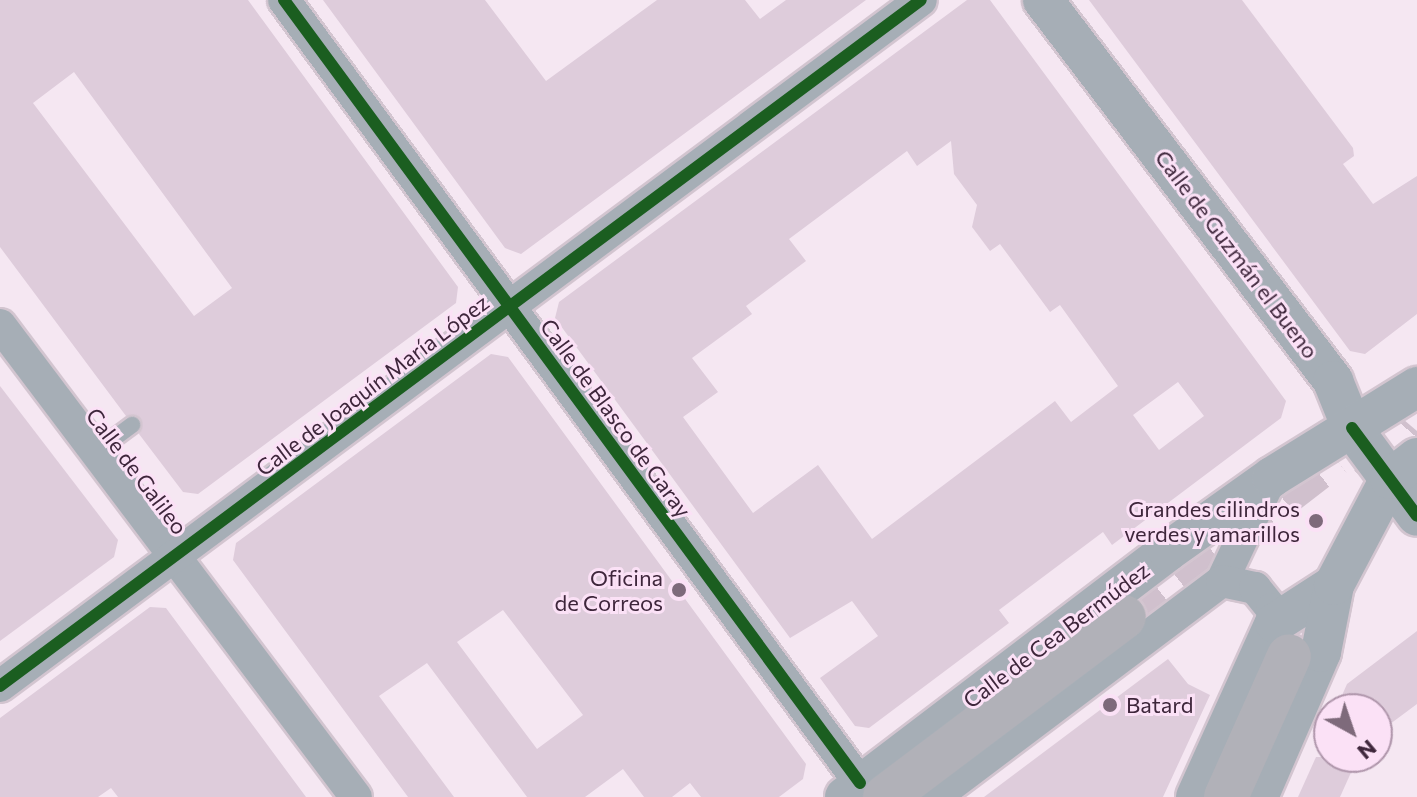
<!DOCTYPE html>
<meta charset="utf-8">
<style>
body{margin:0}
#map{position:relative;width:1417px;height:797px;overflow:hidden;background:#f5e7f2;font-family:Commissioner,sans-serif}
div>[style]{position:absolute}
.building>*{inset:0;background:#deccdb}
.primary-tunnel>*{height:44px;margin-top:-22px;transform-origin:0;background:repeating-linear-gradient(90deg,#d0c0cd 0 44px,transparent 0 66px)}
.roads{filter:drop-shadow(2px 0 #d3c5d0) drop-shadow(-2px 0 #d3c5d0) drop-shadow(0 2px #d3c5d0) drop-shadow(0 -2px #d3c5d0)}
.service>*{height:16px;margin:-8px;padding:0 8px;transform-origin:8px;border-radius:8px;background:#a6aeb6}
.minor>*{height:32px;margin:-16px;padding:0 16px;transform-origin:16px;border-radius:16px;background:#a6aeb6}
.tertiary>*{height:40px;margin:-20px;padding:0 20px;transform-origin:20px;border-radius:20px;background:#a6aeb6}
.primary>*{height:44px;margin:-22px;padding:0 22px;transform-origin:22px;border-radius:22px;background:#b1b1b8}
.cycleway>*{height:12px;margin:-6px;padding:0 6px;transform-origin:6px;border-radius:6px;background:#1b5e20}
.dots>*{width:22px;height:22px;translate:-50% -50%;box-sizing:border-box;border:4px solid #fbe1f6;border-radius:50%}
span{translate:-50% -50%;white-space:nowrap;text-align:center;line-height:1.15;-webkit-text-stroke:6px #fbe1f6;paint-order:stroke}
.street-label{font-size:22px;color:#3e263b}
.poi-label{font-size:22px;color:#3e263b}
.right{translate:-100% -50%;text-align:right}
.left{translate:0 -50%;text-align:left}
.north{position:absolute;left:1313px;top:693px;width:80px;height:80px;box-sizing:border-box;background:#fbe1f6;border:2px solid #af96ab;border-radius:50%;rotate:140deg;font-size:22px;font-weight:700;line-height:32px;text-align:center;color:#3e263b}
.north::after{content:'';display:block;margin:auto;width:28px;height:36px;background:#7e6a7b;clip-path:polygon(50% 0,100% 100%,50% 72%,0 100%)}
</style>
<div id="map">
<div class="building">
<i style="clip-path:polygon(evenodd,0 0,248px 0,458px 287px,456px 303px,198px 494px,183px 492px,139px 434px,141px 419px,126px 416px,0 247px,0 0,74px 72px,232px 288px,194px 316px,33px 103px,74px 72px)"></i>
<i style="clip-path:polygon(323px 0,485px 0,546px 81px,657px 0,745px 0,760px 19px,786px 0,866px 0,521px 254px,505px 248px)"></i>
<i style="clip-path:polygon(evenodd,967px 0,990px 0,1286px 401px,1281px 418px,1112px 545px,1103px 532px,999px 610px,1009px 623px,869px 728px,855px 726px,820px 678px,878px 636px,852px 601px,790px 638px,555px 318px,559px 302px,967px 0,951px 141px,954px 174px,977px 205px,972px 227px,990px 251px,1000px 244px,1050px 312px,1060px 305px,1118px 386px,1071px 422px,1055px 401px,872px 539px,818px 465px,753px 513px,683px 417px,718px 392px,692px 358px,752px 314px,746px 306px,806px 261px,789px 239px,907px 151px,917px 166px,951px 141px,967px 0,1178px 382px,1204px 416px,1159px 450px,1133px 415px,1178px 382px)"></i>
<i style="clip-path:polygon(1089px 0,1242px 0,1353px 148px,1354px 156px,1343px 164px,1373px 204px,1417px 176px,1417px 314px,1365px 354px,1350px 351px)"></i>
<i style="clip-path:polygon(evenodd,491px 354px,508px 357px,806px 764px,803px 779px,779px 797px,701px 797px,690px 783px,672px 797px,644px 797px,623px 769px,585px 797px,527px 797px,427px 663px,379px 696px,454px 797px,408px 797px,233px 560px,236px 543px,491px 354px,503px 610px,583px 715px,537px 749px,457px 642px,503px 610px)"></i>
<i style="clip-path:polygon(0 386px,118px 540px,114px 557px,0 641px)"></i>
<i style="clip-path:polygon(150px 607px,166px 608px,306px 797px,118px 797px,111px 788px,98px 797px,0 797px,0 718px)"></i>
<i style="clip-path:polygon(1417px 631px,1417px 704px,1382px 730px,1377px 709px,1336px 709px,1347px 684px)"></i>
<i style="clip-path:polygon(1168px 659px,1188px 684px,1210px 695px,1163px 797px,984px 797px)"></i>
<i style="clip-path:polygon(1316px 757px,1358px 757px,1340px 797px,1298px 797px)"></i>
</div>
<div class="primary-tunnel">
<i style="left:1371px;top:485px;width:71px;rotate:-49.6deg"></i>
<i style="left:1124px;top:617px;width:264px;rotate:-37.6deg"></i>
</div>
<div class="roads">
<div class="service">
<i style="left:97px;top:451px;width:44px;rotate:-36.6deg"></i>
</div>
<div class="minor">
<i style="left:284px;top:0;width:972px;rotate:53.66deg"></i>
<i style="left:0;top:325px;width:591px;rotate:52.98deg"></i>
<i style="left:1222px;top:581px;width:112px;rotate:-64.6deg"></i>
<i style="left:0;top:686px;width:1148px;rotate:-36.68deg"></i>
<i style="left:935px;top:797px;width:359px;rotate:-37deg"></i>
<i style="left:1222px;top:581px;width:34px;rotate:12deg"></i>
<i style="left:1255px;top:588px;width:27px;rotate:51deg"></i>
<i style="left:1272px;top:609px;width:14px;rotate:78deg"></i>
</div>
<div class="tertiary">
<i style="left:1043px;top:0;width:479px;rotate:52.7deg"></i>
<i style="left:1333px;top:381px;width:51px;rotate:68deg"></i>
<i style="left:1352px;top:428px;width:109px;rotate:53.5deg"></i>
<i style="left:845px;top:797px;width:406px;rotate:-37.3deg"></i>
<i style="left:1168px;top:551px;width:128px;rotate:-35.4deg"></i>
<i style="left:1272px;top:477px;width:171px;rotate:-31.8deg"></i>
<i style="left:1196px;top:797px;width:191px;rotate:-65.6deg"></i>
<i style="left:1275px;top:623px;width:70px;rotate:-32.8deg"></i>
<i style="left:1258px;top:797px;width:158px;rotate:-66.5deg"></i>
<i style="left:1321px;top:652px;width:68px;rotate:-79deg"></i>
<i style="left:1334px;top:585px;width:120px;rotate:-62.2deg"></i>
<i style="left:1390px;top:479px;width:34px;rotate:-38deg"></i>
</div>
<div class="primary">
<i style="left:885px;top:797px;width:299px;rotate:-37deg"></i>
<i style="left:1226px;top:797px;width:154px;rotate:-65.9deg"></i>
</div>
</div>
<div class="cycleway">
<i style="left:284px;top:0;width:972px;rotate:53.66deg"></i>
<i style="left:1352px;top:428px;width:109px;rotate:53.5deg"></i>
<i style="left:0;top:686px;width:1148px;rotate:-36.68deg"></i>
</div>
<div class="dots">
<i style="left:1316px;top:521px;background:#7e6a7b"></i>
<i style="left:679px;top:590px;background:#7e6a7b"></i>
<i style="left:1110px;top:705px;background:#7e6a7b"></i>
</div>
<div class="street-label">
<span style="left:1237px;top:254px;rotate:53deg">Calle de Guzmán el Bueno</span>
<span style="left:372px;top:385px;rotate:-37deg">Calle de Joaquín María López</span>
<span style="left:616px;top:418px;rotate:54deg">Calle de Blasco de Garay</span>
<span style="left:137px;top:471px;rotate:53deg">Calle de Galileo</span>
<span style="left:1056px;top:635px;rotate:-37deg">Calle de Cea Bermúdez</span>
</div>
<div class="poi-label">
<span class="right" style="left:1300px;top:521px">Grandes cilindros<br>verdes y amarillos</span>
<span class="right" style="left:663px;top:590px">Oficina<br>de Correos</span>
<span class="left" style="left:1126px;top:705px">Batard</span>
</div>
<div class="north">N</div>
</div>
